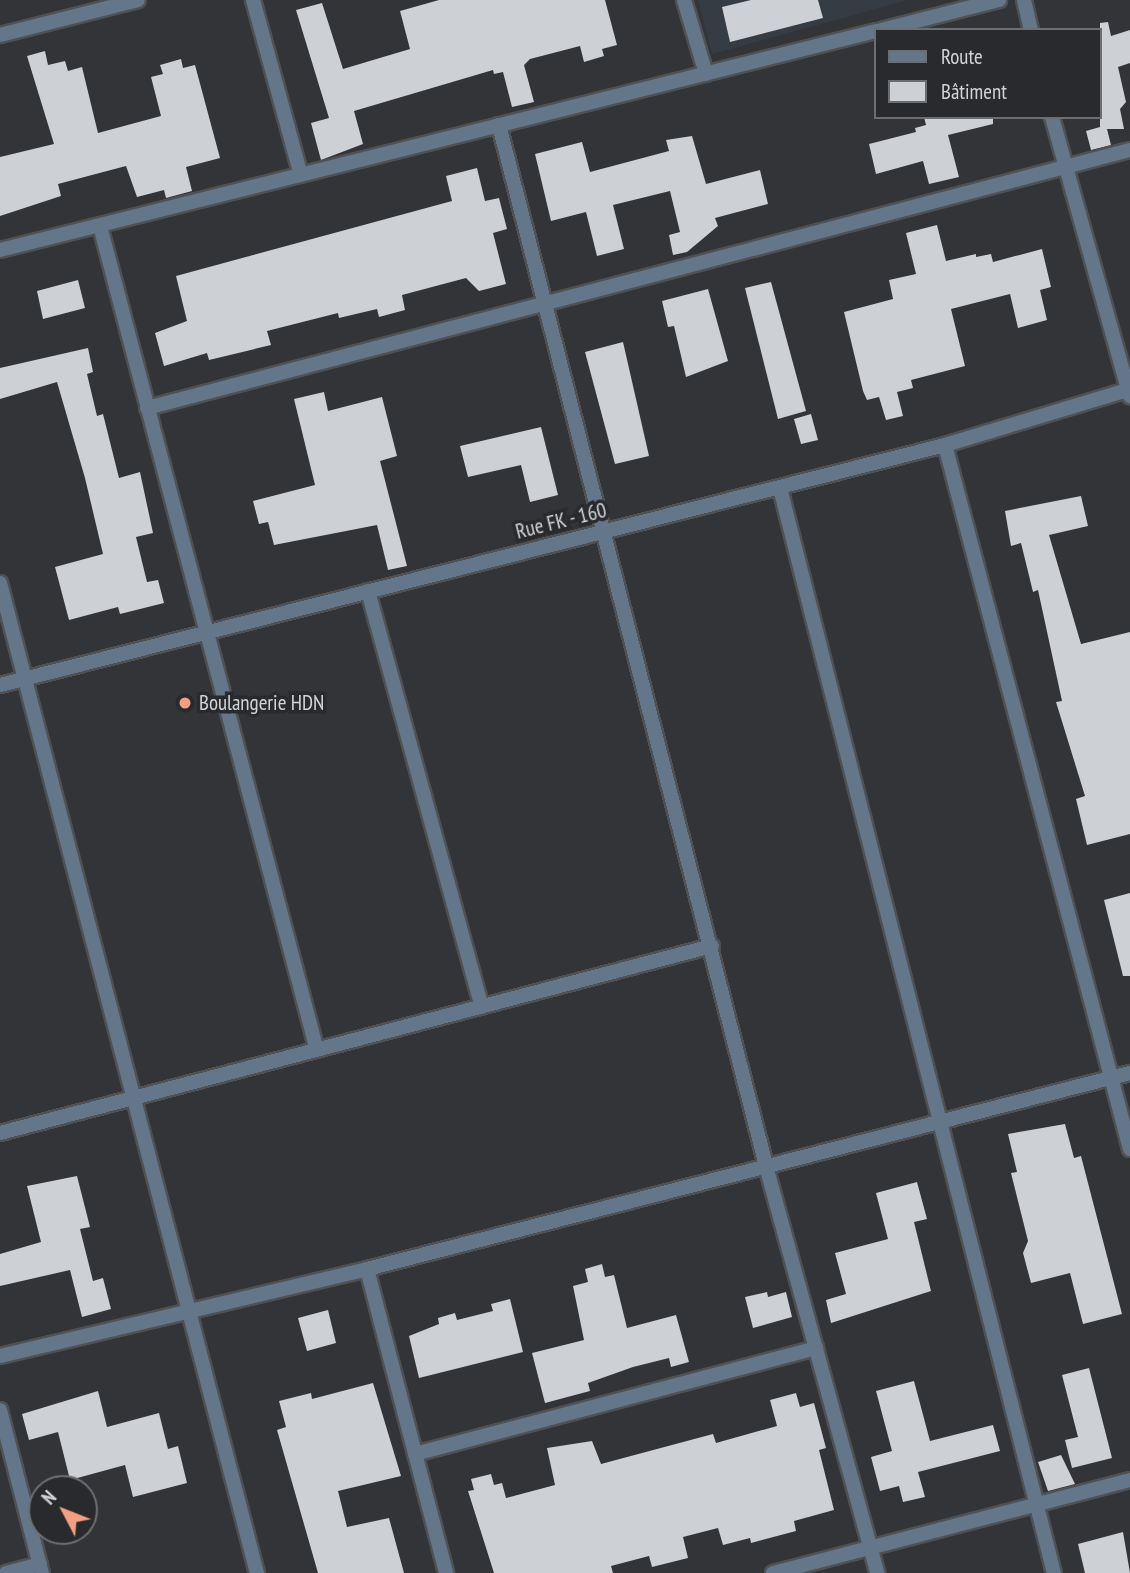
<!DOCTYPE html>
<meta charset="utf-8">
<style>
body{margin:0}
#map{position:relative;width:1130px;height:1573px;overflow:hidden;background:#323437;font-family:"PT Sans Narrow",sans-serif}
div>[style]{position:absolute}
.built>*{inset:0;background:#353c44}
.building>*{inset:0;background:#cdd0d4}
.roads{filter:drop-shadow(2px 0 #4f5154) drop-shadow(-2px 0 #4f5154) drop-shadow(0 2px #4f5154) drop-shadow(0 -2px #4f5154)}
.street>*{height:14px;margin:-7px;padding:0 7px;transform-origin:7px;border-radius:7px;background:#64768a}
.dots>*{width:19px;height:19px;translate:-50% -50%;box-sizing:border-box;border:4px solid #282a2d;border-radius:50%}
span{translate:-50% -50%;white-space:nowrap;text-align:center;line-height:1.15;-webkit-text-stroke:7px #282a2d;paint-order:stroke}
.street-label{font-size:21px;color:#d3d4d6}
.poi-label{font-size:21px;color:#d3d4d6}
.left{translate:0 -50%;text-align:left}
.legend{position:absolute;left:874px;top:28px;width:228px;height:91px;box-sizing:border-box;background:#282a2d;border:2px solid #6c6e71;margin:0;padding:9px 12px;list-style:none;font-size:21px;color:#d3d4d6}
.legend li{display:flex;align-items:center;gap:14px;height:35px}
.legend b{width:35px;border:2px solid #6c6e71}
.north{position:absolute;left:28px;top:1475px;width:70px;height:70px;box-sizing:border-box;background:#282a2d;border:2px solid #6c6e71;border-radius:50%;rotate:312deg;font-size:19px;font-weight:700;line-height:28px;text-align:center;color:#d3d4d6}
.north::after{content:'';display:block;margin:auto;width:24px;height:32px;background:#f2a081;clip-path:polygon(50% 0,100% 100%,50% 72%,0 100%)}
</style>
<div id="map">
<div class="built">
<i style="clip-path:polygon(698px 0,908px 0,712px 54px)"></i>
</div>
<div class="building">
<i style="clip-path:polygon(439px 0,605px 0,617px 45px,602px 49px,604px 56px,584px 62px,580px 46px,530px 59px,524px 65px,534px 102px,512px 107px,503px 72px,494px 74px,493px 70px,354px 111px,363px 144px,321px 160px,311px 123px,329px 118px,296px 10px,322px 3px,343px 69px,410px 49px,400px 11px)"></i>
<i style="clip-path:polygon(751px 0,818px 0,823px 18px,730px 42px,722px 7px)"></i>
<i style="clip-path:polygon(1108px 22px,1111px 36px,1130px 30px,1130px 63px,1118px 67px,1126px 102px,1120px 109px,1124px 129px,1107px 129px,1111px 145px,1091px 150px,1086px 131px,1100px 127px,1100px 23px)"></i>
<i style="clip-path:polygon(45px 51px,48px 65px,65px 61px,68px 71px,82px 67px,98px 133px,161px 116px,151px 77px,163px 74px,160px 65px,181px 59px,183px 68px,195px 65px,220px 158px,186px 167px,192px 191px,166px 198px,164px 190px,137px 197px,126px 166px,58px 184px,61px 196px,0 216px,0 157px,54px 144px,27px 56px)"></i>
<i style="clip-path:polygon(924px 117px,993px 117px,993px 124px,948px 135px,959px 177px,929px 184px,923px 161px,876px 174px,869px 144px,916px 132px,915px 128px,926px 125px)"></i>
<i style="clip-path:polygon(692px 136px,706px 184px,760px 170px,768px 204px,715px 218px,718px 226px,687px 252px,673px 255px,669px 235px,680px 232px,670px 191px,613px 205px,624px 249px,597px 256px,586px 212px,551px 221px,535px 154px,582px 142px,590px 172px,669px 151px,666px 140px)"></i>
<i style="clip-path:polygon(477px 168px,485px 201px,499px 198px,507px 229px,493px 233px,506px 284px,479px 291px,466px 278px,402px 295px,405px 310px,379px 317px,377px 309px,339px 318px,338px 313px,267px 331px,271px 345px,209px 360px,207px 353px,164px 366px,155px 333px,187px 321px,176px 276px,452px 201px,446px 176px)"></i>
<i style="clip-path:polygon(937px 225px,946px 261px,976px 254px,976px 257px,991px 254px,993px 262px,1042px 249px,1051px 287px,1040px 290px,1047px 320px,1018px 328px,1010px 294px,951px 309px,965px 366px,911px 380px,913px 388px,897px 392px,903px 416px,886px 420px,879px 397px,867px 400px,863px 391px,844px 312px,893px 299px,889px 280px,916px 274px,906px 233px)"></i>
<i style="clip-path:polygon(78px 280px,85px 308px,43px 319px,37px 291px)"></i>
<i style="clip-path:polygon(771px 282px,806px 411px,778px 419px,745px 288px)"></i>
<i style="clip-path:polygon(708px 289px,728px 361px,686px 377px,674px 326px,668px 327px,662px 301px)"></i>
<i style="clip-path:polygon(623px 342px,649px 456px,615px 464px,585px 352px)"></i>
<i style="clip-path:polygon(88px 348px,93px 372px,87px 374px,97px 416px,103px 414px,119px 478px,140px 472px,153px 533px,136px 537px,147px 582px,158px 580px,164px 603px,120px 614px,118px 607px,69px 620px,55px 567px,103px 554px,85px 478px,57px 382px,0 399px,0 368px)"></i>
<i style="clip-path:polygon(324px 392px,328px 411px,382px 397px,397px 456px,380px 461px,407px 566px,388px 570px,377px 525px,274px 545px,268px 522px,259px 524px,253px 501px,315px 485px,294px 399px)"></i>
<i style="clip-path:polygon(811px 414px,818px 440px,801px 444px,794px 419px)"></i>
<i style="clip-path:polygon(541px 427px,558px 495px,530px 502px,521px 465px,468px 477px,460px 446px)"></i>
<i style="clip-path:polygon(1081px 496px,1088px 526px,1049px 535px,1081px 644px,1130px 632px,1130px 834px,1087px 845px,1076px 799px,1085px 796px,1056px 702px,1062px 701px,1038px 590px,1033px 592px,1021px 543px,1011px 546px,1005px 511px)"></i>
<i style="clip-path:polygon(1130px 893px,1130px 976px,1123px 976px,1104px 900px)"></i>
<i style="clip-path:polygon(1065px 1124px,1074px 1158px,1081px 1156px,1122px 1314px,1083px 1324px,1070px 1273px,1031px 1283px,1023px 1253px,1028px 1241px,1011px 1173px,1017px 1172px,1008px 1134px)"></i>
<i style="clip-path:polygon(77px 1176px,90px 1227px,80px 1229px,93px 1281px,103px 1278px,111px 1309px,82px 1317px,70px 1270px,0 1286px,0 1254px,41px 1242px,27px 1186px)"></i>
<i style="clip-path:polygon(917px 1182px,927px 1219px,914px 1222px,931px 1291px,831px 1323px,826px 1300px,846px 1294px,835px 1253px,888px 1239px,876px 1193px)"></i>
<i style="clip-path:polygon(602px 1264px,605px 1277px,614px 1275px,627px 1328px,676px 1315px,689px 1362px,671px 1367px,669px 1358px,633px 1367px,588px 1383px,590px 1391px,545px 1403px,532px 1353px,584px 1340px,573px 1286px,588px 1282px,585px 1269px)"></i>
<i style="clip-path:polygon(767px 1292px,768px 1297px,786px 1292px,792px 1317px,753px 1328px,745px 1297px)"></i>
<i style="clip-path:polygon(510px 1299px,523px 1352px,419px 1378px,409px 1336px,439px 1324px,438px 1318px,455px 1313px,457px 1320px,493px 1311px,491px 1304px)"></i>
<i style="clip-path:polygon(328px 1310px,336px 1343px,307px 1351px,298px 1318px)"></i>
<i style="clip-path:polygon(1089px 1368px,1112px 1458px,1072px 1468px,1065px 1440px,1078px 1437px,1062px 1375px)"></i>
<i style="clip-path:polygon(914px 1381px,930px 1441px,993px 1425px,1000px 1451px,918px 1472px,925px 1497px,903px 1502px,899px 1486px,880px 1491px,871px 1457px,892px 1451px,876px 1391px)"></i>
<i style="clip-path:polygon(373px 1383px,401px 1476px,338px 1491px,347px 1527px,389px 1518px,404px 1573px,318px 1573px,277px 1430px,286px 1427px,279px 1401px,311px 1393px,312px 1399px)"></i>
<i style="clip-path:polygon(98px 1391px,107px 1427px,159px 1413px,168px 1449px,178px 1446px,187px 1483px,133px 1497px,125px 1465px,70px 1480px,58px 1432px,29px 1440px,22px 1414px)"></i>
<i style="clip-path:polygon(796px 1393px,800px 1407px,814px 1403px,826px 1448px,819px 1450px,834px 1510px,794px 1521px,796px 1531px,751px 1543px,750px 1538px,723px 1545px,718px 1528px,683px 1537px,688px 1558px,652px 1567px,649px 1556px,611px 1566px,613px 1573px,494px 1573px,468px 1491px,474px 1490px,471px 1479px,491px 1474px,494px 1485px,502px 1483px,506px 1498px,555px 1485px,547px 1448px,592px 1441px,601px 1464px,713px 1434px,716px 1443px,777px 1426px,770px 1400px)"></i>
<i style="clip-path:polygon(1061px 1455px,1075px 1484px,1048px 1491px,1038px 1462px)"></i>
<i style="clip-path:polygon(1123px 1532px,1130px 1573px,1085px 1573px,1078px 1544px)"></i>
</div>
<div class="roads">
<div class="street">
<i style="left:253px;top:0;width:181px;rotate:74.7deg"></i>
<i style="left:684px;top:0;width:77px;rotate:73.4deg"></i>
<i style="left:1024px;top:0;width:31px;rotate:77deg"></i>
<i style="left:881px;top:30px;width:122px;rotate:-14.3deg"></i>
<i style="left:0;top:35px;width:142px;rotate:-14.2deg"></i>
<i style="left:1052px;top:117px;width:290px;rotate:74.4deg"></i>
<i style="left:499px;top:125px;width:1075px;rotate:75.61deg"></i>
<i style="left:766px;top:1166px;width:422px;rotate:74.7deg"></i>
<i style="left:100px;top:226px;width:849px;rotate:75.26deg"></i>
<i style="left:0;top:250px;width:903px;rotate:-14.04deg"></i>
<i style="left:147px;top:408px;width:1016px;rotate:-14.71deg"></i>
<i style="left:945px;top:445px;width:728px;rotate:75.28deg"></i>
<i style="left:780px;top:488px;width:1119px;rotate:75.83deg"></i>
<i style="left:0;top:583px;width:1023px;rotate:75.45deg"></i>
<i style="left:368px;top:591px;width:431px;rotate:74.7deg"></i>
<i style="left:0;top:685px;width:975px;rotate:-14.25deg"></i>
<i style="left:945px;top:445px;width:193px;rotate:-16.8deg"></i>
<i style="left:0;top:1133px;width:736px;rotate:-14.72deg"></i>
<i style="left:367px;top:1269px;width:314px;rotate:75.4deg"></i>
<i style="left:0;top:1356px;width:377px;rotate:-13.3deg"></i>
<i style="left:367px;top:1269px;width:788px;rotate:-14.41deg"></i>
<i style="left:0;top:1410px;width:168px;rotate:75.6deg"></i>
<i style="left:415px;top:1454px;width:415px;rotate:-14.8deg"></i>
<i style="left:6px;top:1573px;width:35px;rotate:-15deg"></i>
<i style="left:773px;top:1573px;width:369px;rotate:-14.6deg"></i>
</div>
</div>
<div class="dots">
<i style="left:185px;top:703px;background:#f2a081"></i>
</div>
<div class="street-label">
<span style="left:561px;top:521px;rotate:-14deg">Rue FK - 160</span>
</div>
<div class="poi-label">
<span class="left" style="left:199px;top:703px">Boulangerie HDN</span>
</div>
<ul class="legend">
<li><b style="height:9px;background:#64768a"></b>Route</li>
<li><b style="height:19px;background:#cdd0d4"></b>Bâtiment</li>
</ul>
<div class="north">N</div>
</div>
